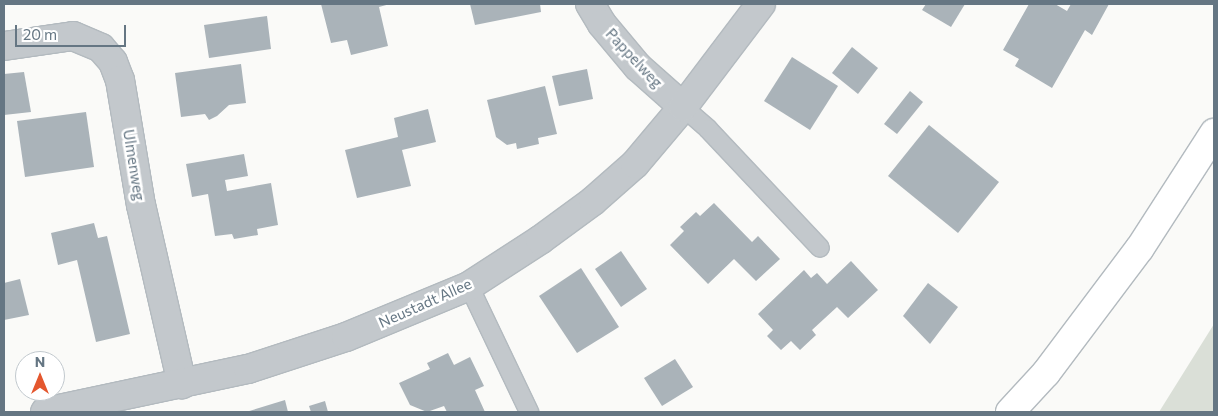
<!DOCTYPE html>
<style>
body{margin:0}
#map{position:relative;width:1218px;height:416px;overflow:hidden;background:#fafaf8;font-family:Commissioner,sans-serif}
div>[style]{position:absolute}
.green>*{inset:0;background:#dadfd7}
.building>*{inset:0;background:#aab3b9}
.roads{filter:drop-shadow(1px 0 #b3babf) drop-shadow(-1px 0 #b3babf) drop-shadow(0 1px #b3babf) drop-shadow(0 -1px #b3babf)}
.lane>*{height:18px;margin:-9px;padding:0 9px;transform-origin:9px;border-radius:9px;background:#c3c8cc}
.street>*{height:28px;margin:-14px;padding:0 14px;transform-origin:14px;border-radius:14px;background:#c3c8cc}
.secondary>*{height:28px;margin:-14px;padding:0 14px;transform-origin:14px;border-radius:14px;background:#fff}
span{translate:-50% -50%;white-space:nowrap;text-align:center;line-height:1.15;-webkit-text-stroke:5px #fff;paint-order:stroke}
.street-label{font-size:15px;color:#657683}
.frame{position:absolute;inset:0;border:5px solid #657683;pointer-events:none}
.north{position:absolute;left:15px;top:351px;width:50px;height:50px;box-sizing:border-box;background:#fff;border:1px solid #c1c8cd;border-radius:50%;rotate:0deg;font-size:14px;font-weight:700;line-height:20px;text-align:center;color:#657683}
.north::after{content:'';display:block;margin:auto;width:18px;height:22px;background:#e4572e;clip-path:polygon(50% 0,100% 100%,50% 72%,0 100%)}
.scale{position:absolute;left:15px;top:25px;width:111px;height:22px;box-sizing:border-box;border:2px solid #657683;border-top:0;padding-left:6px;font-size:15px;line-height:18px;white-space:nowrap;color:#657683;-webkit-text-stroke:4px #fff;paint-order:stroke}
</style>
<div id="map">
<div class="green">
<i style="clip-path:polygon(1214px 324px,1214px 412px,1159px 412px)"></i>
</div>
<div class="building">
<i style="clip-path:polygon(321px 4px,390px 4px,379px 7px,388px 46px,351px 55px,347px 40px,331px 43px)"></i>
<i style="clip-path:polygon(470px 4px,540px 4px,541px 12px,475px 25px)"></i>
<i style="clip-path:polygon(926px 4px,965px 4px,951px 27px,922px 10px)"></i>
<i style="clip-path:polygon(1029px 4px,1055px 4px,1067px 11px,1071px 4px,1109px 4px,1092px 35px,1085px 30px,1052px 88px,1015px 66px,1019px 59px,1003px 50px)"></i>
<i style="clip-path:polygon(267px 16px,271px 49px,209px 58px,204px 25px)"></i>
<i style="clip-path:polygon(852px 47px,878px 68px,858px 94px,832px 73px)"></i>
<i style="clip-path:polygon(792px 57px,838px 86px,810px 130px,764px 101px)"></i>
<i style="clip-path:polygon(241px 64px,246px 103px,229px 105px,217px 116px,209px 120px,205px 114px,181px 117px,175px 73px)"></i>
<i style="clip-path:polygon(587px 69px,593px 99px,559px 106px,552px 76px)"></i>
<i style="clip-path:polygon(24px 72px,31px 112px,4px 115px,4px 74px)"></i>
<i style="clip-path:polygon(545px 86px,557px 134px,538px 138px,539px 144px,517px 149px,516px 143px,507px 145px,496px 137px,487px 100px)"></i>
<i style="clip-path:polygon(910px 91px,923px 102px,897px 134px,884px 124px)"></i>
<i style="clip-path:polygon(428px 109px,436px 142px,402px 150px,411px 186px,357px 198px,345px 150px,398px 137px,394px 118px)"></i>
<i style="clip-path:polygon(86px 112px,94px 167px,25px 177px,17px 121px)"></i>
<i style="clip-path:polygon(929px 125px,999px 182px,958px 233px,888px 176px)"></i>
<i style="clip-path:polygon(244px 154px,248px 176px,225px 180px,227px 191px,271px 183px,278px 225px,257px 229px,258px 235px,234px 239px,232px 234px,215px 236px,208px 194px,192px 197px,186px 164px)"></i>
<i style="clip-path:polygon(714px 203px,752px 242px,758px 236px,780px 259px,756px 281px,734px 259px,708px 284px,670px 245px,684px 231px,680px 227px,696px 212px,700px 216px)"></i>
<i style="clip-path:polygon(94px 223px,98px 238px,107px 236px,130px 334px,96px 342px,77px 260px,58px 265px,51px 233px)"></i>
<i style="clip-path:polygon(621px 251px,647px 289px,621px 307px,595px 269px)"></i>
<i style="clip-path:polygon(851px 261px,878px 290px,848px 318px,837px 307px,812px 330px,816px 335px,800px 350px,791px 341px,781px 350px,767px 336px,773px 330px,758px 314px,804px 270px,811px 278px,817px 273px,827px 284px)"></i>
<i style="clip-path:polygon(581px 268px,619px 327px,577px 353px,539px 296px)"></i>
<i style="clip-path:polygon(20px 279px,29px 315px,4px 320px,4px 283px)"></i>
<i style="clip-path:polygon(928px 283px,958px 307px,930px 344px,903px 316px)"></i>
<i style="clip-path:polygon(448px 353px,454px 365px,470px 357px,484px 386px,475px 390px,485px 412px,447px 412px,444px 406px,427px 412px,410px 405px,399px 383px,430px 369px,427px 363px)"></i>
<i style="clip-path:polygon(675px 359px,693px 387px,662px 406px,644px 378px)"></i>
<i style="clip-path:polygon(285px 400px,288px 412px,246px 412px)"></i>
<i style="clip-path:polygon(325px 401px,328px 412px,311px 412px,309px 406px)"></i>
</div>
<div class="roads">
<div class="lane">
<i style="left:683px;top:107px;width:33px;rotate:41deg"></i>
<i style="left:708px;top:129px;width:163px;rotate:46.7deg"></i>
<i style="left:469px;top:286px;width:140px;rotate:64.5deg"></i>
</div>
<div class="street">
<i style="left:590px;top:4px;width:23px;rotate:59deg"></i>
<i style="left:602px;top:24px;width:56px;rotate:50.1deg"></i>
<i style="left:638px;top:67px;width:60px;rotate:41.6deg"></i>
<i style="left:4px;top:46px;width:70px;rotate:-8.2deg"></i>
<i style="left:73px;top:36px;width:30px;rotate:23deg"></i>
<i style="left:101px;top:48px;width:18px;rotate:49deg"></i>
<i style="left:113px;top:62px;width:19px;rotate:69deg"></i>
<i style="left:120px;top:80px;width:127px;rotate:80.5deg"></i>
<i style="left:141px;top:205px;width:184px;rotate:77.1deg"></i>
<i style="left:45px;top:412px;width:208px;rotate:-12deg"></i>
<i style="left:248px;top:369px;width:103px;rotate:-18.1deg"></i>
<i style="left:346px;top:337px;width:133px;rotate:-22.5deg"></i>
<i style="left:469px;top:286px;width:85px;rotate:-32.9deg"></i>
<i style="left:540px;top:240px;width:66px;rotate:-36.3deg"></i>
<i style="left:593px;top:201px;width:56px;rotate:-41.4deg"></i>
<i style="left:635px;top:164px;width:75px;rotate:-49.9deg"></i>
<i style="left:683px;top:107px;width:129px;rotate:-52.9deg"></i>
</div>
<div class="secondary">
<i style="left:1010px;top:412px;width:53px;rotate:-47.3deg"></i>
<i style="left:1046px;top:373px;width:156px;rotate:-53.1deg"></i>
<i style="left:1140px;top:248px;width:137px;rotate:-57.2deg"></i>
</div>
</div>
<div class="street-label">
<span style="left:634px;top:58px;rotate:47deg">Pappelweg</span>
<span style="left:134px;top:165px;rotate:81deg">Ulmenweg</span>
<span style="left:425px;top:303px;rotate:-24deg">Neustadt Allee</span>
</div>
<div class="frame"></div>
<div class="north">N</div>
<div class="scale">20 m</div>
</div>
